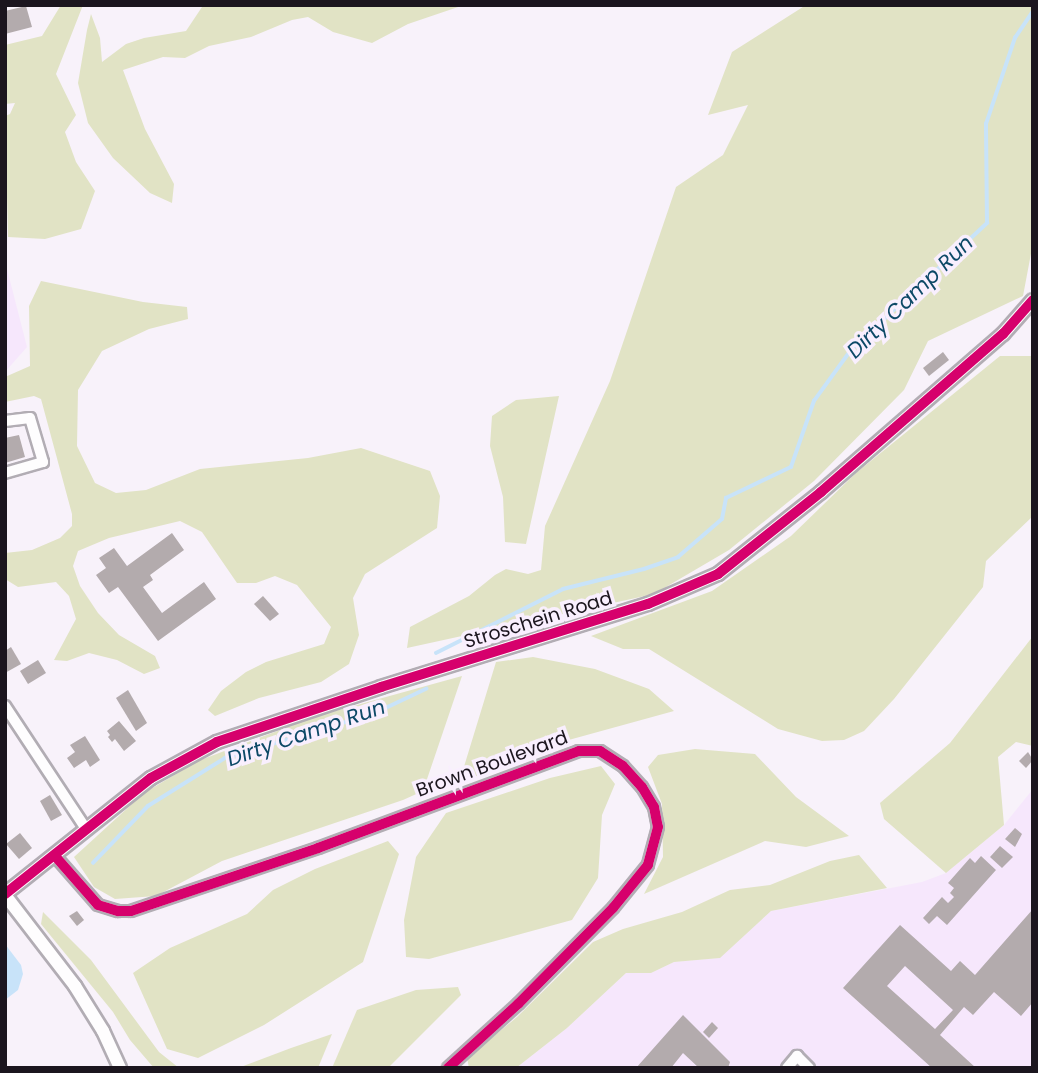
<!DOCTYPE html>
<style>
body{margin:0}
#map{position:relative;width:1038px;height:1073px;overflow:hidden;background:#f8f2fa;font-family:Poppins,sans-serif}
div>[style]{position:absolute}
.built>*{inset:0;background:#f6e7fc}
.green>*{inset:0;background:#e1e3c5}
.water>*{inset:0;background:#c8e3f9}
.stream>*{height:3.5px;margin:-1.75px;padding:0 1.75px;transform-origin:1.75px;border-radius:1.75px;background:#c8e3f9}
.building>*{inset:0;background:#b3abad}
.roads{filter:drop-shadow(2px 0 #b2adb4) drop-shadow(-2px 0 #b2adb4) drop-shadow(0 2px #b2adb4) drop-shadow(0 -2px #b2adb4)}
.minor>*{height:10px;margin:-5px;padding:0 5px;transform-origin:5px;border-radius:5px;background:#fefdfe}
.tertiary>*{height:12px;margin:-6px;padding:0 6px;transform-origin:6px;border-radius:6px;background:#fefdfe}
.cycleway>*{height:10px;margin:-5px;padding:0 5px;transform-origin:5px;border-radius:5px;background:#d6006c}
span{translate:-50% -50%;white-space:nowrap;text-align:center;line-height:1.15;-webkit-text-stroke:7px #f9effe;paint-order:stroke}
.street-label{font-size:19px;color:#1b151e}
.water-label{font-size:21px;color:#0d4967;font-style:italic}
.frame{position:absolute;inset:0;border:7px solid #1b151e;pointer-events:none}
</style>
<div id="map">
<div class="built">
<i style="clip-path:polygon(5px 261px,27px 347px,5px 372px)"></i>
<i style="clip-path:polygon(1033px 789px,1033px 1068px,516px 1068px,567px 1028px,626px 973px,651px 973px,674px 962px,719px 958px,771px 911px,922px 882px,946px 873px,1004px 825px)"></i>
</div>
<div class="green">
<i style="clip-path:polygon(61px 5px,83px 5px,56px 74px,76px 115px,65px 132px,76px 162px,95px 191px,81px 229px,45px 239px,8px 237px,5px 116px,10px 114px,15px 103px,5px 104px,5px 45px,42px 36px)"></i>
<i style="clip-path:polygon(207px 5px,464px 5px,408px 24px,372px 43px,333px 32px,308px 17px,292px 20px,251px 37px,209px 46px,185px 58px,163px 57px,123px 70px,145px 129px,174px 184px,172px 203px,150px 193px,113px 158px,88px 123px,78px 83px,87px 30px,91px 14px,100px 38px,102px 62px,126px 44px,144px 38px,186px 31px,202px 7px)"></i>
<i style="clip-path:polygon(806px 5px,1033px 5px,1033px 243px,1023px 296px,928px 341px,904px 390px,814px 481px,729px 550px,654px 594px,407px 648px,410px 627px,469px 596px,495px 575px,506px 569px,528px 574px,541px 570px,545px 526px,610px 381px,676px 187px,723px 155px,748px 105px,708px 115px,732px 52px)"></i>
<i style="clip-path:polygon(41px 281px,143px 302px,187px 307px,188px 319px,149px 329px,102px 351px,78px 390px,77px 446px,95px 483px,116px 493px,146px 490px,200px 469px,308px 458px,361px 448px,430px 471px,440px 496px,437px 528px,365px 574px,353px 598px,359px 635px,349px 664px,321px 682px,259px 698px,215px 716px,208px 710px,221px 691px,246px 672px,266px 662px,324px 644px,331px 627px,297px 585px,275px 576px,256px 583px,237px 583px,202px 532px,180px 521px,109px 538px,78px 551px,73px 566px,80px 586px,98px 613px,119px 635px,155px 656px,160px 668px,144px 674px,117px 660px,89px 653px,67px 661px,54px 660px,76px 619px,69px 596px,56px 582px,18px 587px,5px 579px,5px 553px,32px 550px,60px 538px,72px 526px,72px 514px,41px 399px,34px 396px,5px 402px,5px 377px,30px 366px,29px 306px)"></i>
<i style="clip-path:polygon(1000px 356px,1033px 356px,1033px 516px,986px 561px,983px 587px,894px 699px,864px 731px,844px 740px,822px 741px,778px 729px,649px 649px,623px 649px,591px 636px,712px 591px,791px 536px,856px 473px)"></i>
<i style="clip-path:polygon(559px 396px,526px 544px,505px 542px,503px 497px,490px 446px,492px 416px,516px 400px)"></i>
<i style="clip-path:polygon(1033px 636px,1033px 746px,1016px 742px,998px 757px,1004px 825px,946px 873px,884px 819px,880px 803px,950px 743px)"></i>
<i style="clip-path:polygon(533px 657px,595px 669px,649px 689px,674px 711px,565px 741px,459px 783px,496px 662px)"></i>
<i style="clip-path:polygon(462px 676px,423px 791px,403px 800px,222px 861px,156px 896px,115px 899px,94px 887px,74px 857px,144px 793px,198px 761px,317px 716px)"></i>
<i style="clip-path:polygon(695px 749px,755px 754px,796px 797px,849px 836px,806px 847px,765px 841px,644px 894px,663px 857px,662px 804px,648px 767px,658px 755px)"></i>
<i style="clip-path:polygon(601px 766px,615px 784px,602px 815px,598px 878px,572px 920px,429px 959px,406px 957px,404px 920px,416px 857px,446px 813px,550px 778px)"></i>
<i style="clip-path:polygon(388px 841px,399px 854px,363px 962px,264px 1025px,198px 1058px,167px 1049px,133px 973px,170px 948px,247px 914px,273px 890px,315px 869px)"></i>
<i style="clip-path:polygon(859px 855px,887px 888px,771px 911px,720px 958px,674px 962px,651px 973px,626px 973px,567px 1028px,516px 1068px,469px 1068px,467px 1058px,517px 1017px,593px 942px,623px 929px,682px 912px,730px 890px,770px 885px,830px 861px)"></i>
<i style="clip-path:polygon(43px 912px,91px 960px,159px 1052px,179px 1068px,154px 1068px,130px 1040px,113px 1012px,41px 924px)"></i>
<i style="clip-path:polygon(458px 987px,461px 995px,388px 1068px,332px 1068px,357px 1010px,416px 990px)"></i>
<i style="clip-path:polygon(332px 1034px,318px 1068px,238px 1068px,291px 1048px)"></i>
</div>
<div class="water">
<i style="clip-path:polygon(5px 944px,21px 965px,23px 974px,18px 990px,5px 1000px)"></i>
</div>
<div class="stream">
<i style="left:436px;top:653px;width:142px;rotate:-26.7deg"></i>
<i style="left:563px;top:589px;width:83px;rotate:-13.9deg"></i>
<i style="left:644px;top:569px;width:36px;rotate:-19deg"></i>
<i style="left:678px;top:557px;width:58px;rotate:-40.8deg"></i>
<i style="left:722px;top:519px;width:21px;rotate:-79deg"></i>
<i style="left:726px;top:498px;width:72px;rotate:-25.5deg"></i>
<i style="left:791px;top:467px;width:70px;rotate:-70.8deg"></i>
<i style="left:814px;top:401px;width:63px;rotate:-54deg"></i>
<i style="left:851px;top:350px;width:186px;rotate:-43deg"></i>
<i style="left:987px;top:223px;width:99px;rotate:-90.6deg"></i>
<i style="left:986px;top:124px;width:91px;rotate:-71.4deg"></i>
<i style="left:1015px;top:38px;width:32px;rotate:-56deg"></i>
<i style="left:93px;top:863px;width:79px;rotate:-46deg"></i>
<i style="left:148px;top:806px;width:91px;rotate:-31.9deg"></i>
<i style="left:225px;top:758px;width:154px;rotate:-16.6deg"></i>
<i style="left:373px;top:714px;width:59px;rotate:-25.3deg"></i>
</div>
<div class="building">
<i style="clip-path:polygon(26px 6px,32px 27px,5px 34px,5px 11px)"></i>
<i style="clip-path:polygon(943px 352px,949px 360px,929px 376px,923px 368px)"></i>
<i style="clip-path:polygon(19px 435px,25px 457px,5px 463px,5px 438px)"></i>
<i style="clip-path:polygon(172px 533px,184px 550px,150px 575px,153px 580px,143px 587px,162px 613px,204px 582px,216px 599px,158px 641px,118px 587px,109px 593px,96px 575px,106px 568px,99px 558px,114px 548px,127px 566px)"></i>
<i style="clip-path:polygon(263px 596px,279px 614px,270px 621px,254px 604px)"></i>
<i style="clip-path:polygon(11px 647px,21px 664px,5px 673px,5px 651px)"></i>
<i style="clip-path:polygon(38px 660px,46px 673px,28px 684px,20px 671px)"></i>
<i style="clip-path:polygon(128px 690px,147px 723px,136px 731px,116px 698px)"></i>
<i style="clip-path:polygon(119px 721px,136px 741px,124px 751px,115px 739px,112px 742px,108px 737px,110px 735px,107px 731px)"></i>
<i style="clip-path:polygon(85px 736px,100px 760px,90px 767px,86px 760px,74px 768px,67px 758px,75px 752px,70px 745px)"></i>
<i style="clip-path:polygon(1028px 752px,1033px 760px,1026px 768px,1019px 761px)"></i>
<i style="clip-path:polygon(50px 795px,62px 815px,51px 821px,40px 801px)"></i>
<i style="clip-path:polygon(1015px 828px,1022px 834px,1015px 847px,1005px 839px)"></i>
<i style="clip-path:polygon(20px 833px,32px 848px,19px 859px,6px 844px)"></i>
<i style="clip-path:polygon(1000px 846px,1013px 857px,1002px 868px,990px 857px)"></i>
<i style="clip-path:polygon(981px 856px,996px 870px,947px 925px,937px 916px,929px 924px,923px 918px,942px 897px,948px 903px,954px 897px,950px 893px,954px 888px,948px 883px,970px 858px,975px 863px)"></i>
<i style="clip-path:polygon(evenodd,1033px 909px,1033px 1002px,1021px 1016px,994px 992px,973px 1015px,964px 1007px,940px 1035px,976px 1068px,932px 1068px,843px 988px,900px 925px,951px 971px,960px 961px,975px 975px,1033px 909px,905px 966px,953px 1010px,935px 1029px,887px 986px,905px 966px)"></i>
<i style="clip-path:polygon(77px 911px,84px 920px,77px 926px,69px 916px)"></i>
<i style="clip-path:polygon(683px 1015px,730px 1062px,728px 1068px,699px 1068px,683px 1053px,671px 1068px,636px 1068px)"></i>
<i style="clip-path:polygon(712px 1022px,718px 1028px,709px 1038px,703px 1032px)"></i>
</div>
<div class="roads">
<div class="minor">
<i style="left:5px;top:421px;width:25px;rotate:-7deg"></i>
<i style="left:30px;top:418px;width:46px;rotate:73.5deg"></i>
<i style="left:43px;top:462px;width:40px;rotate:164deg"></i>
<i style="left:5px;top:706px;width:147px;rotate:56.6deg"></i>
<i style="left:55px;top:856px;width:65px;rotate:48.7deg"></i>
<i style="left:98px;top:905px;width:21px;rotate:17deg"></i>
<i style="left:118px;top:911px;width:13px"></i>
<i style="left:131px;top:911px;width:197px;rotate:-18.6deg"></i>
<i style="left:318px;top:848px;width:278px;rotate:-20.4deg"></i>
<i style="left:579px;top:751px;width:21px"></i>
<i style="left:600px;top:751px;width:27px;rotate:33deg"></i>
<i style="left:623px;top:766px;width:28px;rotate:48deg"></i>
<i style="left:642px;top:787px;width:23px;rotate:59deg"></i>
<i style="left:654px;top:807px;width:20px;rotate:79deg"></i>
<i style="left:658px;top:827px;width:39px;rotate:105deg"></i>
<i style="left:648px;top:865px;width:55px;rotate:129.1deg"></i>
<i style="left:613px;top:908px;width:135px;rotate:134.7deg"></i>
<i style="left:518px;top:1004px;width:95px;rotate:137.6deg"></i>
<i style="left:787px;top:1068px;width:16px;rotate:-50deg"></i>
<i style="left:797px;top:1056px;width:17px;rotate:45deg"></i>
</div>
<div class="tertiary">
<i style="left:5px;top:894px;width:186px;rotate:-38.5deg"></i>
<i style="left:151px;top:778px;width:75px;rotate:-28.6deg"></i>
<i style="left:217px;top:742px;width:173px;rotate:-18.5deg"></i>
<i style="left:381px;top:687px;width:280px;rotate:-17.3deg"></i>
<i style="left:648px;top:604px;width:76px;rotate:-23.2deg"></i>
<i style="left:718px;top:574px;width:132px;rotate:-38.5deg"></i>
<i style="left:821px;top:492px;width:241px;rotate:-41deg"></i>
<i style="left:1003px;top:334px;width:45px;rotate:-48.6deg"></i>
<i style="left:5px;top:895px;width:115px;rotate:52.4deg"></i>
<i style="left:75px;top:986px;width:53px;rotate:58.1deg"></i>
<i style="left:103px;top:1031px;width:41px;rotate:65.3deg"></i>
</div>
</div>
<div class="cycleway">
<i style="left:55px;top:856px;width:65px;rotate:48.7deg"></i>
<i style="left:98px;top:905px;width:21px;rotate:17deg"></i>
<i style="left:118px;top:911px;width:13px"></i>
<i style="left:131px;top:911px;width:197px;rotate:-18.6deg"></i>
<i style="left:318px;top:848px;width:278px;rotate:-20.4deg"></i>
<i style="left:579px;top:751px;width:21px"></i>
<i style="left:600px;top:751px;width:27px;rotate:33deg"></i>
<i style="left:623px;top:766px;width:28px;rotate:48deg"></i>
<i style="left:642px;top:787px;width:23px;rotate:59deg"></i>
<i style="left:654px;top:807px;width:20px;rotate:79deg"></i>
<i style="left:658px;top:827px;width:39px;rotate:105deg"></i>
<i style="left:648px;top:865px;width:55px;rotate:129.1deg"></i>
<i style="left:613px;top:908px;width:135px;rotate:134.7deg"></i>
<i style="left:518px;top:1004px;width:95px;rotate:137.6deg"></i>
<i style="left:5px;top:894px;width:186px;rotate:-38.5deg"></i>
<i style="left:151px;top:778px;width:75px;rotate:-28.6deg"></i>
<i style="left:217px;top:742px;width:173px;rotate:-18.5deg"></i>
<i style="left:381px;top:687px;width:280px;rotate:-17.3deg"></i>
<i style="left:648px;top:604px;width:76px;rotate:-23.2deg"></i>
<i style="left:718px;top:574px;width:132px;rotate:-38.5deg"></i>
<i style="left:821px;top:492px;width:241px;rotate:-41deg"></i>
<i style="left:1003px;top:334px;width:45px;rotate:-48.6deg"></i>
</div>
<div class="street-label">
<span style="left:538px;top:620px;rotate:-17deg">Stroschein Road</span>
<span style="left:492px;top:764px;rotate:-20deg">Brown Boulevard</span>
</div>
<div class="water-label">
<span style="left:910px;top:297px;rotate:-44deg">Dirty Camp Run</span>
<span style="left:306px;top:733px;rotate:-19deg">Dirty Camp Run</span>
</div>
<div class="frame"></div>
</div>
